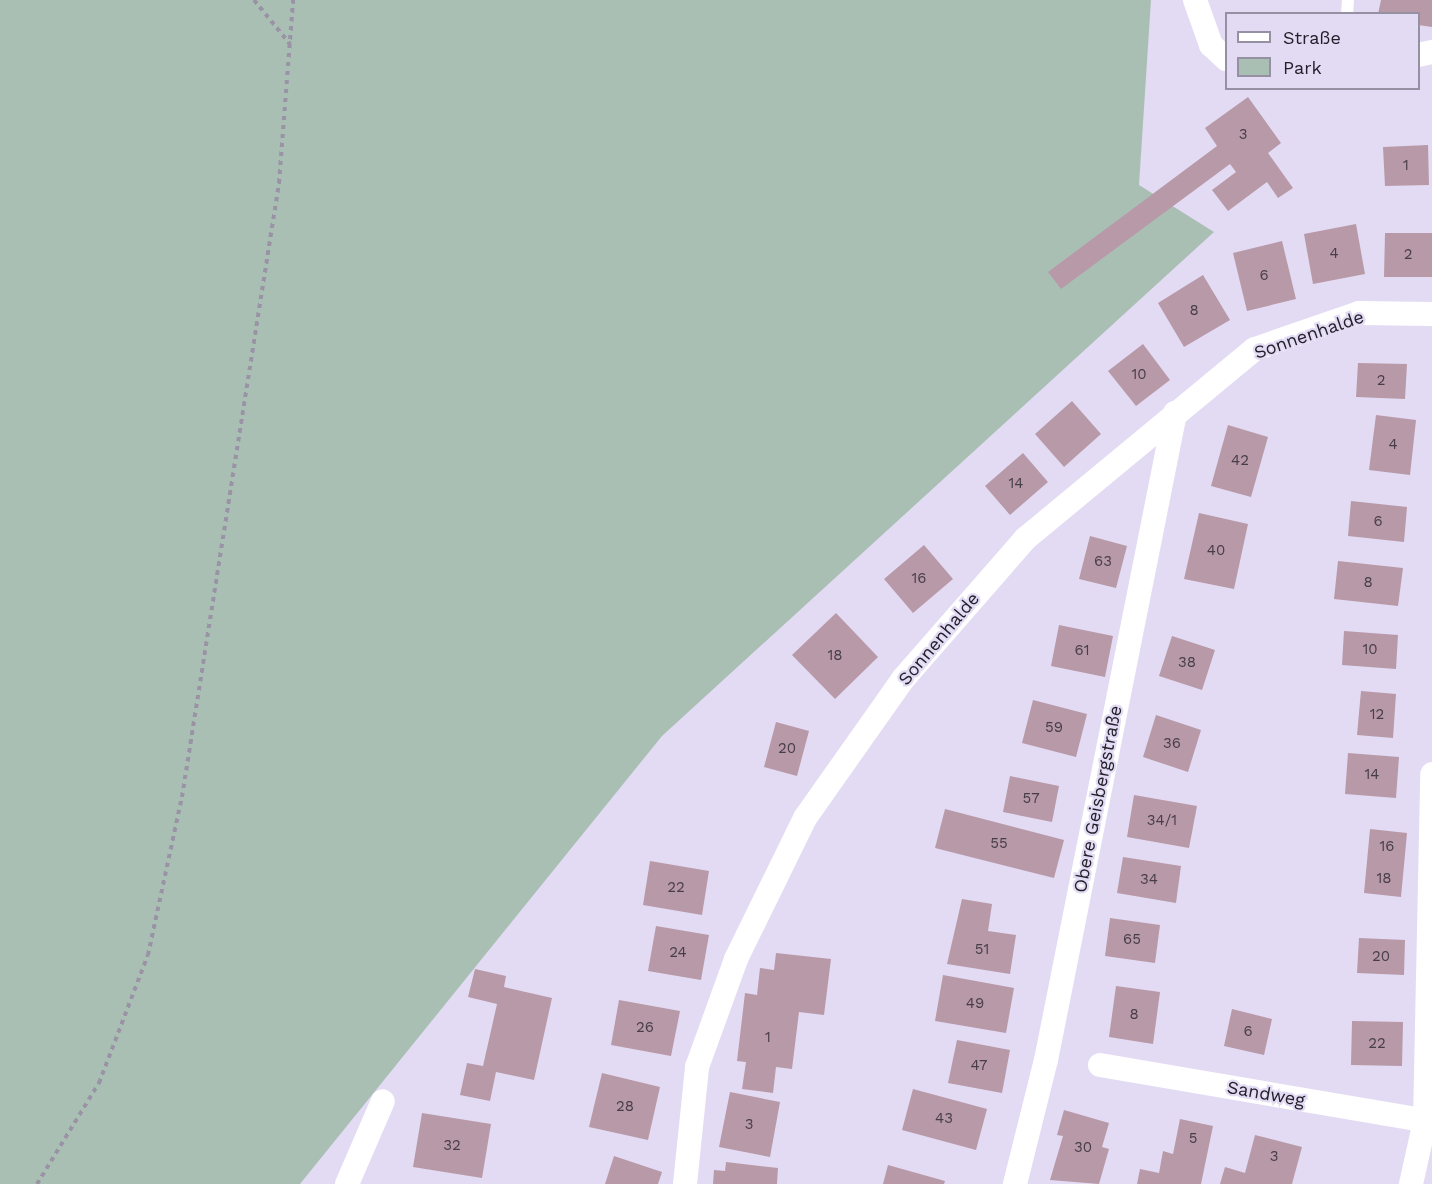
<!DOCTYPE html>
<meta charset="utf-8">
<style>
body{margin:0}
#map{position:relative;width:1432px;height:1184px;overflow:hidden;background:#e3dbf4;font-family:"Work Sans",sans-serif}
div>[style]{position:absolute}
.green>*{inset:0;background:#aabfb4}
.building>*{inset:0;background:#b899a8}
.path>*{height:4px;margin-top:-2px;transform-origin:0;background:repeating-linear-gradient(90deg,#9993a5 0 4.5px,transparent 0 9px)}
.service>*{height:12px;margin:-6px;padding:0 6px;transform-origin:6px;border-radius:6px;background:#fff}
.minor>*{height:24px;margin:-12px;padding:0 12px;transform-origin:12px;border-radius:12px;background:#fff}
span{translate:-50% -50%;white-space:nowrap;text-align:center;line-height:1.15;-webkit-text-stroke:4.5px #e3dbf4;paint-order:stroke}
.number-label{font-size:15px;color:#483e49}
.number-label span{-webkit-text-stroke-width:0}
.street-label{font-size:18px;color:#232029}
.legend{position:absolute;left:1225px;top:12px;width:195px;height:78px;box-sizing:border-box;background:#e3dbf4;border:2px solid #9690a3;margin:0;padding:8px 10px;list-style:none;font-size:18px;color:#232029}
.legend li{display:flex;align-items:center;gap:12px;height:30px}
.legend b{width:30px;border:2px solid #9690a3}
</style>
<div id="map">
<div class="green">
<i style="clip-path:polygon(0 0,1151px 0,1139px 185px,1214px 232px,662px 736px,300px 1184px,0 1184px)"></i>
</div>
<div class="building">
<i style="clip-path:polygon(1381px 0,1432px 0,1432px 27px,1418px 25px,1418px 14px,1378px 14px)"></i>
<i style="clip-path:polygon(1248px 97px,1281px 143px,1268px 153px,1293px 188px,1278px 198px,1267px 182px,1228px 211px,1212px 190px,1236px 172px,1230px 164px,1061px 289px,1048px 272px,1217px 146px,1205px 128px)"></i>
<i style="clip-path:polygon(1428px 145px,1429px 185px,1385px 186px,1383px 147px)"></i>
<i style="clip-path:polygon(1356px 224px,1365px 274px,1313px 284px,1304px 234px)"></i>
<i style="clip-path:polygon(1385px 233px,1432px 233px,1432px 277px,1384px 277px)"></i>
<i style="clip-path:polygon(1282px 241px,1296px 299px,1247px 311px,1233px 253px)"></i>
<i style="clip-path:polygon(1203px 275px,1230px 320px,1184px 347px,1158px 303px)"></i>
<i style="clip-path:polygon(1143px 344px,1170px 380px,1136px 406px,1108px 371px)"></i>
<i style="clip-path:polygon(1358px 363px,1407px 364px,1405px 399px,1356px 397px)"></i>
<i style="clip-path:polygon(1072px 401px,1101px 434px,1064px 467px,1035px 434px)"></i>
<i style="clip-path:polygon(1376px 415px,1416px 420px,1410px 475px,1369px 470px)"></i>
<i style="clip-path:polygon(1228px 425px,1268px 437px,1251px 497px,1211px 486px)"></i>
<i style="clip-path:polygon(1023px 453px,1048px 482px,1010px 515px,985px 486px)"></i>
<i style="clip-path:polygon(1351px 501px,1407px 507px,1404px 542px,1348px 536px)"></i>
<i style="clip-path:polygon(1199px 513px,1248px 524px,1234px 589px,1184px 579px)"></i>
<i style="clip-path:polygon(1090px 536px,1127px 546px,1116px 588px,1079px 579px)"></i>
<i style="clip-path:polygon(924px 545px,953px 579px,913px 613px,884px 579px)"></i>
<i style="clip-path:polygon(1338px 561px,1403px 568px,1398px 606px,1334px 599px)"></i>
<i style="clip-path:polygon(836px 613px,878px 657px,835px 699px,792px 655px)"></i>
<i style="clip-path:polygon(1059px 625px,1113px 636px,1105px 677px,1051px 666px)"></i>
<i style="clip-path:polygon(1344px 631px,1398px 635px,1396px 669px,1342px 665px)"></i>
<i style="clip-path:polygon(1172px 636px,1215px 650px,1202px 690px,1159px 676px)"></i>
<i style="clip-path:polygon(1361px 691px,1396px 694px,1393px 738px,1357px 735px)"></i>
<i style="clip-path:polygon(1033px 700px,1087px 714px,1076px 757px,1022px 743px)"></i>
<i style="clip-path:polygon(1156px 715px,1201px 730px,1188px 772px,1143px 757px)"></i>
<i style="clip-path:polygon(776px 722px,809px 731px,797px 776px,764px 767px)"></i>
<i style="clip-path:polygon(1348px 753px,1399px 757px,1396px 798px,1345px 794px)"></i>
<i style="clip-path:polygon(1010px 776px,1059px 786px,1052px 822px,1003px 812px)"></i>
<i style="clip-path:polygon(1134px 795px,1197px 806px,1189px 848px,1127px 837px)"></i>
<i style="clip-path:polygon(945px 809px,1064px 840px,1054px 878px,935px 848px)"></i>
<i style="clip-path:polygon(1370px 829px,1407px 833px,1401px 897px,1364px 893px)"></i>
<i style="clip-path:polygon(1123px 857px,1181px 866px,1176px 903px,1117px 893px)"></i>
<i style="clip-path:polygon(650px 861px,709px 871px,702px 915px,643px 905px)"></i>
<i style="clip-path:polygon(962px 899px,992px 904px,988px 931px,1016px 935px,1010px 974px,947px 964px)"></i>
<i style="clip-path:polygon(1110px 918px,1160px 925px,1155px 963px,1105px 956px)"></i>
<i style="clip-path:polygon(656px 926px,709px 935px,701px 980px,648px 971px)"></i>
<i style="clip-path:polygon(1359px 938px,1405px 940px,1404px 975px,1357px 973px)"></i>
<i style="clip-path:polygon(776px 953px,831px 959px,824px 1015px,799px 1012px,792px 1069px,776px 1067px,773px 1093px,742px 1089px,746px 1062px,737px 1061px,745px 993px,757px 995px,760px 968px,774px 970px)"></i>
<i style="clip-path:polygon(475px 969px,506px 976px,504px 987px,552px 998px,534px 1080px,496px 1072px,490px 1101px,460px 1095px,467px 1063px,483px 1066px,497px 1004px,468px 997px)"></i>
<i style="clip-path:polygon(943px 975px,1014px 988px,1006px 1033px,935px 1021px)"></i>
<i style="clip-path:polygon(1116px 986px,1160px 992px,1153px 1044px,1109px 1037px)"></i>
<i style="clip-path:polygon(619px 1000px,680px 1011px,671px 1056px,611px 1045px)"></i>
<i style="clip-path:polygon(1232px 1009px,1272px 1019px,1264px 1055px,1224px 1046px)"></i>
<i style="clip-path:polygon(1352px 1021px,1403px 1022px,1402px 1066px,1351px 1065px)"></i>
<i style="clip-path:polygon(957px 1040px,1010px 1050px,1002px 1093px,948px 1083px)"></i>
<i style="clip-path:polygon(602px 1073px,660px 1087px,648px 1140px,589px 1127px)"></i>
<i style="clip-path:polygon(913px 1089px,987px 1109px,976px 1150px,902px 1130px)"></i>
<i style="clip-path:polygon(730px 1092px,780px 1102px,770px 1157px,719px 1147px)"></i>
<i style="clip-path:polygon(1064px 1110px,1109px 1123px,1102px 1147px,1109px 1149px,1099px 1184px,1050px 1180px,1063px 1136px,1057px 1135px)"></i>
<i style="clip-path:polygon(422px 1113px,491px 1124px,482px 1178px,413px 1167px)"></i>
<i style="clip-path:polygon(1180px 1119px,1213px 1126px,1201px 1184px,1137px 1184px,1140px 1169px,1159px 1173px,1163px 1151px,1173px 1154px)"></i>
<i style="clip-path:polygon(1255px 1135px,1302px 1147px,1292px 1184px,1220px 1184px,1225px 1167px,1245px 1173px)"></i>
<i style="clip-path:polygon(614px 1156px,662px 1172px,658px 1184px,605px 1184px)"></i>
<i style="clip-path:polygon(726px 1162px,778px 1168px,777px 1184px,713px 1184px,714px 1170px,725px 1171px)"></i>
<i style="clip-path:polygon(888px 1165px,945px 1181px,944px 1184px,883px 1184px)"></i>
</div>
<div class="path">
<i style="left:254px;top:0;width:57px;rotate:50.7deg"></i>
<i style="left:37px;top:1184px;width:119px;rotate:-58.5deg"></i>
<i style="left:99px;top:1083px;width:137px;rotate:-69.1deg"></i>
<i style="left:148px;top:955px;width:162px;rotate:-77.9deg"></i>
<i style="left:182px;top:797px;width:622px;rotate:-81.02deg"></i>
<i style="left:279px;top:183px;width:184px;rotate:-85.6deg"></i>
</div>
<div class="service">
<i style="left:1347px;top:14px;width:14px;rotate:-86deg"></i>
</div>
<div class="minor">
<i style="left:1195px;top:0;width:48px;rotate:70.4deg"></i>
<i style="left:1211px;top:45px;width:21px;rotate:43deg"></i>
<i style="left:1418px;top:55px;width:14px;rotate:-12deg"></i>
<i style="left:1100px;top:1065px;width:337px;rotate:9.7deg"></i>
<i style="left:347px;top:1184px;width:90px;rotate:-66.6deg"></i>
<i style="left:685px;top:1184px;width:118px;rotate:-84.1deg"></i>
<i style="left:697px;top:1067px;width:115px;rotate:-70.1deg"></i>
<i style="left:736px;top:959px;width:157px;rotate:-63.9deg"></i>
<i style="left:805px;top:818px;width:170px;rotate:-54.8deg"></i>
<i style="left:903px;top:679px;width:186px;rotate:-48.9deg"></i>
<i style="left:1025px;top:539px;width:298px;rotate:-39.6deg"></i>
<i style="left:1255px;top:349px;width:110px;rotate:-19.1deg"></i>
<i style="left:1359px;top:313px;width:73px;rotate:0.8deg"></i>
<i style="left:1015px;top:1184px;width:128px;rotate:-76deg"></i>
<i style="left:1046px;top:1060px;width:660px;rotate:-78.72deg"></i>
<i style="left:1411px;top:1184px;width:65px;rotate:-77.5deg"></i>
<i style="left:1425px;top:1121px;width:347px;rotate:-88.8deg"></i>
</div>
<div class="number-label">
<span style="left:1243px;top:135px">3</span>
<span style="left:1406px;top:166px">1</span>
<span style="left:1334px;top:254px">4</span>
<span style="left:1408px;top:255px">2</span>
<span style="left:1264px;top:276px">6</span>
<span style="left:1194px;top:311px">8</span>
<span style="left:1139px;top:375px">10</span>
<span style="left:1381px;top:381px">2</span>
<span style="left:1393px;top:445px">4</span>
<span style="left:1240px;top:461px">42</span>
<span style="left:1016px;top:484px">14</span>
<span style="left:1378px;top:522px">6</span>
<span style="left:1216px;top:551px">40</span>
<span style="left:1103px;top:562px">63</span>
<span style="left:919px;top:579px">16</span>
<span style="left:1368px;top:583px">8</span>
<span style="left:1370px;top:650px">10</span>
<span style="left:1082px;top:651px">61</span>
<span style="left:835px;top:656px">18</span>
<span style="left:1187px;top:663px">38</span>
<span style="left:1377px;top:715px">12</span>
<span style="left:1054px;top:728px">59</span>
<span style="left:1172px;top:744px">36</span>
<span style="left:787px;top:749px">20</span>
<span style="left:1372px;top:775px">14</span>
<span style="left:1031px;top:799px">57</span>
<span style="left:1162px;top:821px">34/1</span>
<span style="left:999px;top:844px">55</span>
<span style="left:1387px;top:847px">16</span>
<span style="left:1384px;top:879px">18</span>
<span style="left:1149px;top:880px">34</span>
<span style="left:676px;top:888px">22</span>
<span style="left:1132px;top:940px">65</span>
<span style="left:982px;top:950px">51</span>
<span style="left:678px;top:953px">24</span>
<span style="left:1381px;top:957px">20</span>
<span style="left:975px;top:1004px">49</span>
<span style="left:1134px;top:1015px">8</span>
<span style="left:645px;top:1028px">26</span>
<span style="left:1248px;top:1032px">6</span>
<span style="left:768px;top:1038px">1</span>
<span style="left:1377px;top:1044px">22</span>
<span style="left:979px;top:1066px">47</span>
<span style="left:625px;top:1107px">28</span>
<span style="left:944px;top:1119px">43</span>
<span style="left:749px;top:1125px">3</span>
<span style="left:1193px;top:1139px">5</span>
<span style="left:452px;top:1146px">32</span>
<span style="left:1083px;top:1148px">30</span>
<span style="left:1274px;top:1157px">3</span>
</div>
<div class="street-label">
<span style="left:1309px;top:335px;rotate:-19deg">Sonnenhalde</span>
<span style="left:939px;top:639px;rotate:-50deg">Sonnenhalde</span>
<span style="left:1098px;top:799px;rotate:-79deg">Obere Geisbergstraße</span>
<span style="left:1266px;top:1094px;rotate:10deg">Sandweg</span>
</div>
<ul class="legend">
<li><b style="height:8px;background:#fff"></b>Straße</li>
<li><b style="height:16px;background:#aabfb4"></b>Park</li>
</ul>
</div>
